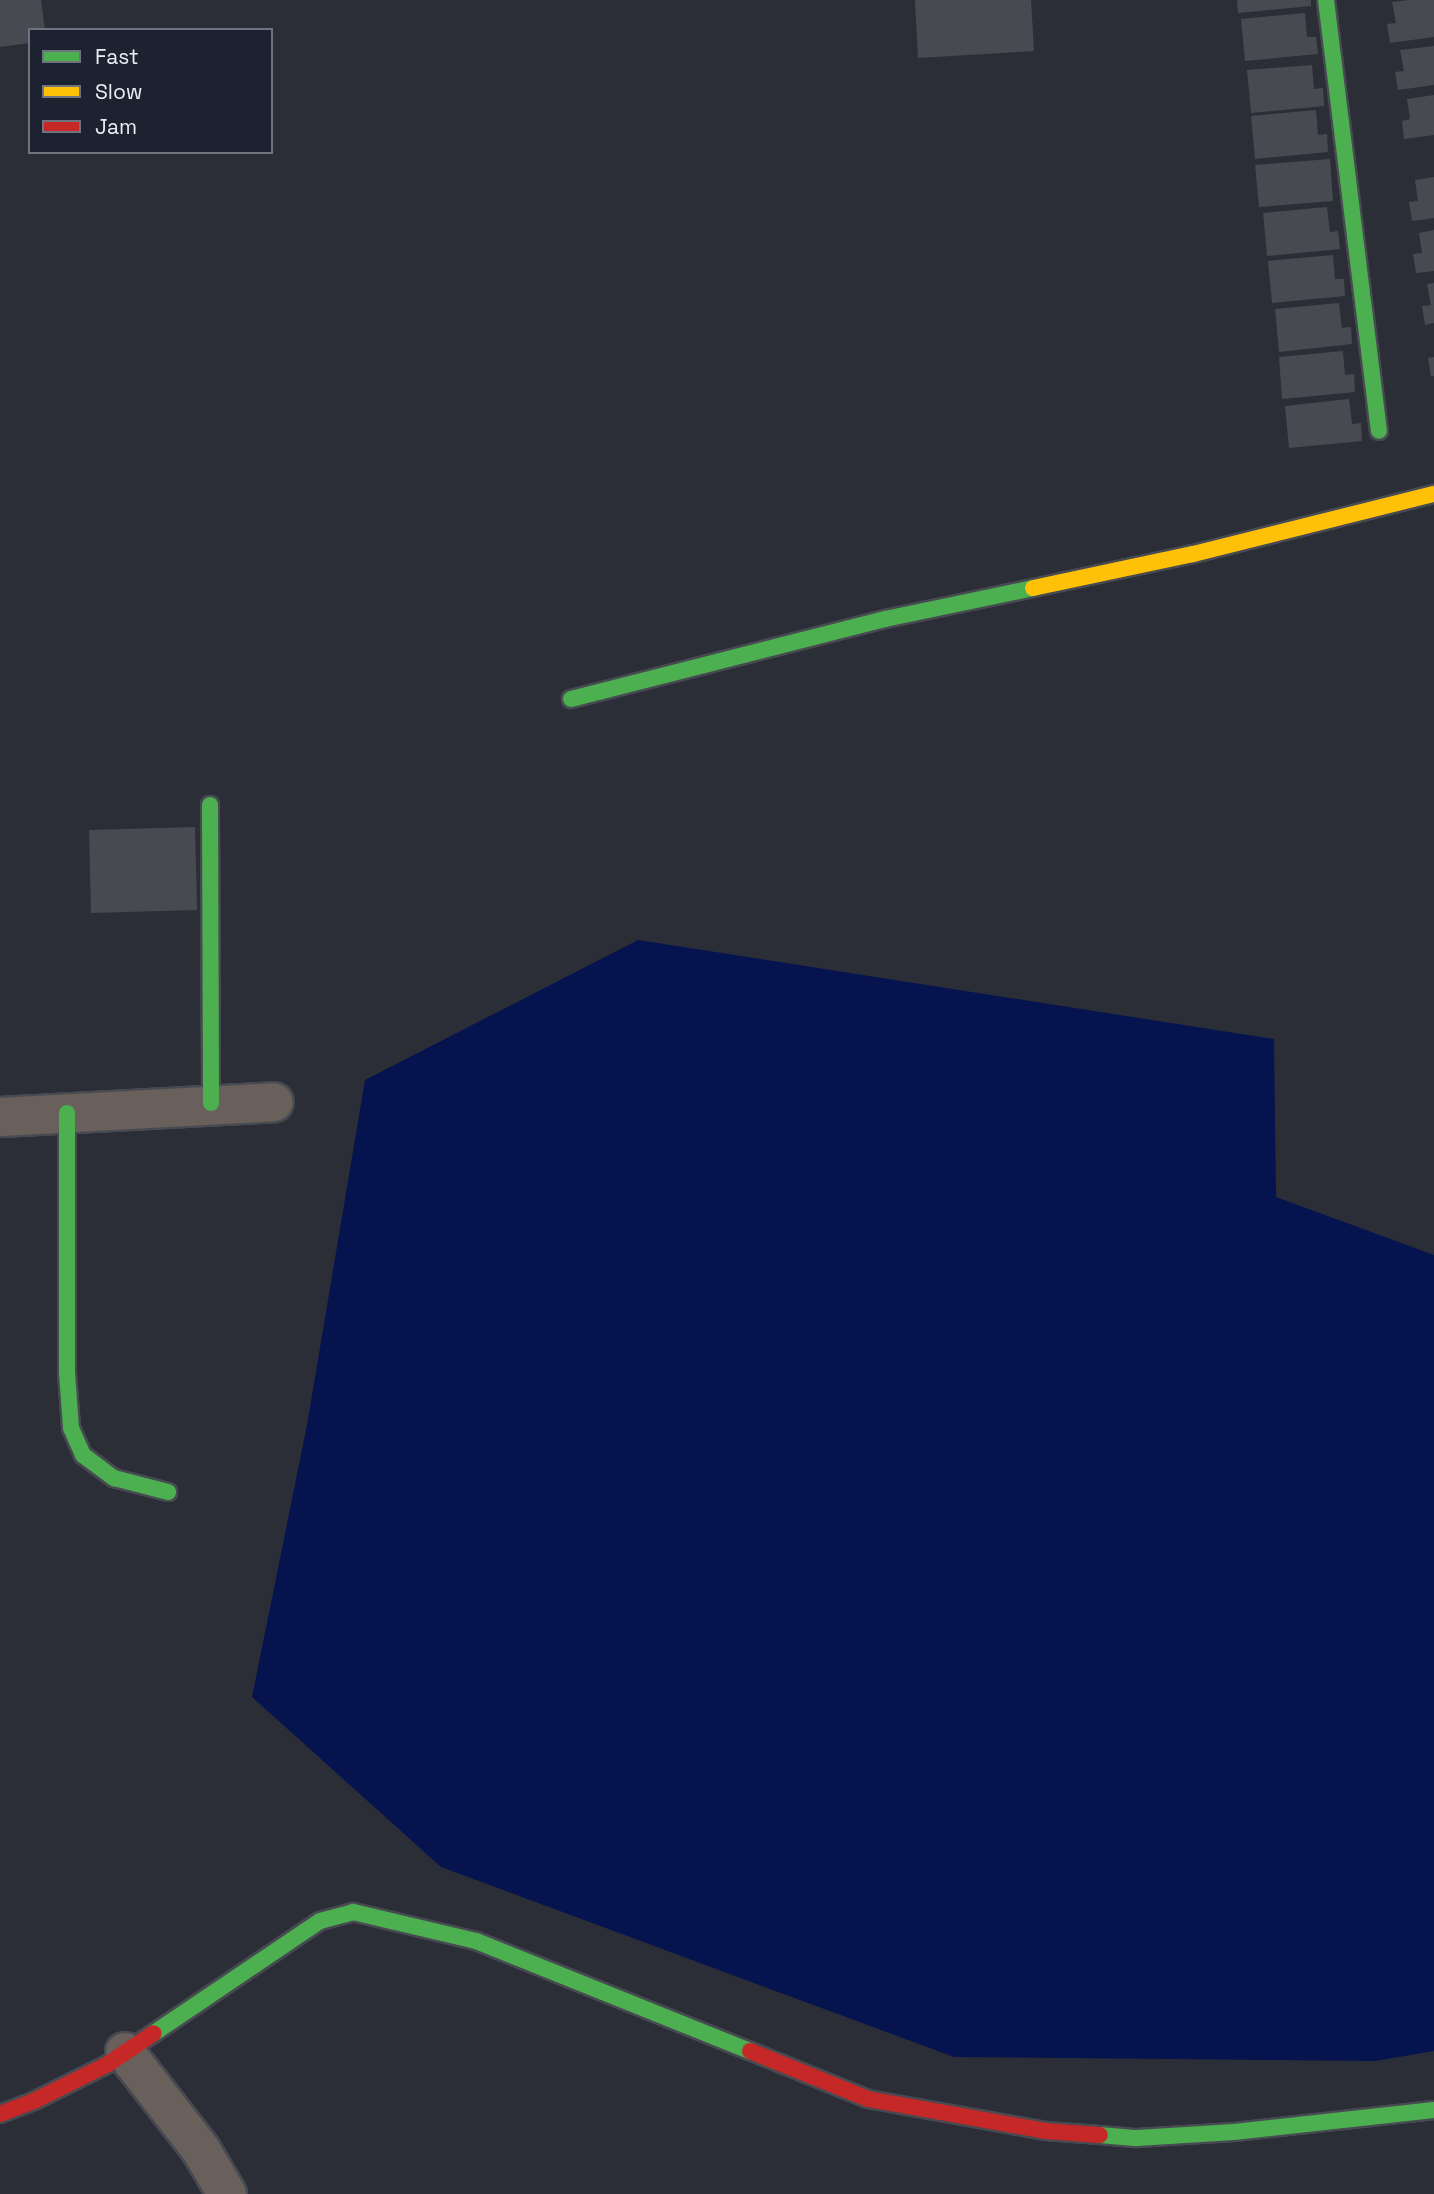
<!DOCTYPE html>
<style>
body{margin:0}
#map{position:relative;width:1434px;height:2194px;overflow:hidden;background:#2c2e37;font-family:"Space Grotesk",sans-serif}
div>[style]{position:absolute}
.water>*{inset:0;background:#05134e}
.building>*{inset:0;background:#484a51}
.roads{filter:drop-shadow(2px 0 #474a51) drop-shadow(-2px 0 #474a51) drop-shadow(0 2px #474a51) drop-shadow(0 -2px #474a51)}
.street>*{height:38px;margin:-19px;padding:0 19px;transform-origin:19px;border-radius:19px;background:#69605b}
.fast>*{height:16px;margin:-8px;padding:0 8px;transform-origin:8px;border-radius:8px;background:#4caf50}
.slow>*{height:16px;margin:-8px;padding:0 8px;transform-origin:8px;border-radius:8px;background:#ffc107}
.jam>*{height:16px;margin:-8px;padding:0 8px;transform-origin:8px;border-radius:8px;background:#c62828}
span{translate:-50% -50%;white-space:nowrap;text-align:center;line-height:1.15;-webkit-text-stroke:5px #1d2231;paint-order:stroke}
.legend{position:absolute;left:28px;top:28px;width:245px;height:126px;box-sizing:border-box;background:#1d2231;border:2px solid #6f7380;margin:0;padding:9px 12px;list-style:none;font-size:21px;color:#e9edf7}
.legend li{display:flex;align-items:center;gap:14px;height:35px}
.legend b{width:35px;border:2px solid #6f7380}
</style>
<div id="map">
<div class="water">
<i style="clip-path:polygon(638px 940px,1274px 1039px,1276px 1197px,1434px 1255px,1434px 2051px,1375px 2061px,954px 2057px,441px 1867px,252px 1697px,307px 1425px,365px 1080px)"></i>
</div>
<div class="building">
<i style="clip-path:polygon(0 0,41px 0,45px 30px,30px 30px,30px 43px,0 47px)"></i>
<i style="clip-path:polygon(915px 0,1031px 0,1034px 51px,918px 58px)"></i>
<i style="clip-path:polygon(1237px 0,1311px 0,1311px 6px,1238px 13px)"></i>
<i style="clip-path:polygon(1409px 0,1434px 0,1434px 37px,1390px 43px,1387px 24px,1396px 23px,1392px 2px)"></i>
<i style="clip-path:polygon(1305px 13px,1307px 37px,1316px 37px,1318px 54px,1245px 61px,1241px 19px)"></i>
<i style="clip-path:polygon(1434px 46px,1434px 85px,1398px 90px,1395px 72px,1404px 71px,1400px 50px)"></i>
<i style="clip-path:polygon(1312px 65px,1314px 89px,1323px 88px,1324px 106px,1251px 113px,1247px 70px)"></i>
<i style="clip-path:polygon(1434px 95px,1434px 135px,1404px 139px,1402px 121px,1410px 119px,1407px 99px)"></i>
<i style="clip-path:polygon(1316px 110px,1318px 135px,1327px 134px,1328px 152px,1255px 159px,1251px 116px)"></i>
<i style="clip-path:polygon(1330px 159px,1333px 201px,1259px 207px,1255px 165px)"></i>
<i style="clip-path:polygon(1434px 177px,1434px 218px,1412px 221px,1409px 202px,1418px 201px,1415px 180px)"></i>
<i style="clip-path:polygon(1327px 207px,1330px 232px,1338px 231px,1340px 249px,1267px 256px,1263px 213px)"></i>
<i style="clip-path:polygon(1434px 230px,1434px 271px,1416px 273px,1413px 254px,1422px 253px,1419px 233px)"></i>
<i style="clip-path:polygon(1333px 255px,1335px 279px,1344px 279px,1345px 296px,1272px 303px,1268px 261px)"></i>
<i style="clip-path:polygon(1434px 283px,1434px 323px,1425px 325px,1422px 306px,1431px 305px,1427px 284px)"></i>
<i style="clip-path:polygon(1339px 303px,1342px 328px,1351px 327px,1352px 344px,1279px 352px,1275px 309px)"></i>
<i style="clip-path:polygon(1343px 351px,1345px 375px,1354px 374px,1355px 392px,1282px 399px,1279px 357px)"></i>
<i style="clip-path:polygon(1434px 357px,1434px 376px,1431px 376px,1428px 358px)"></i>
<i style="clip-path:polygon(1349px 399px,1352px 424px,1361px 423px,1362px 441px,1289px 448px,1285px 406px)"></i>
<i style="clip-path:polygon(195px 827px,197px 910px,91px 913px,89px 830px)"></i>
</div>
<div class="roads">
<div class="street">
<i style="left:0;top:1117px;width:274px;rotate:-3.1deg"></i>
<i style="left:125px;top:2052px;width:124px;rotate:52.2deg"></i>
<i style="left:201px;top:2150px;width:51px;rotate:59.4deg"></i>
</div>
<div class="fast">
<i style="left:1326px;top:0;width:434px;rotate:83deg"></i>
<i style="left:571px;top:699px;width:324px;rotate:-14.3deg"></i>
<i style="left:885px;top:619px;width:151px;rotate:-11.8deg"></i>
<i style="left:210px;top:805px;width:298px;rotate:89.8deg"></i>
<i style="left:67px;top:1113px;width:260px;rotate:90deg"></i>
<i style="left:67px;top:1373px;width:55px;rotate:85.8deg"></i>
<i style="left:71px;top:1428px;width:30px;rotate:66deg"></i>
<i style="left:83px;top:1455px;width:39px;rotate:37deg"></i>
<i style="left:114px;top:1478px;width:56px;rotate:14.5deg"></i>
<i style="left:154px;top:2033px;width:200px;rotate:-34deg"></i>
<i style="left:320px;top:1921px;width:34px;rotate:-15deg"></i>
<i style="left:353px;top:1912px;width:126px;rotate:13.3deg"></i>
<i style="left:476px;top:1941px;width:295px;rotate:21.9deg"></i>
<i style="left:1100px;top:2135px;width:37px;rotate:5deg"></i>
<i style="left:1137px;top:2138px;width:97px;rotate:-3.5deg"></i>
<i style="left:1234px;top:2132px;width:201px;rotate:-6.3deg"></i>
</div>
<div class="slow">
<i style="left:1033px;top:588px;width:164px;rotate:-12deg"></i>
<i style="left:1193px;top:554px;width:248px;rotate:-14deg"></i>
</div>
<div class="jam">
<i style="left:750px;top:2051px;width:127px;rotate:22.1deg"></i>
<i style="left:868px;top:2099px;width:180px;rotate:10.2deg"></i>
<i style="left:1045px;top:2131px;width:55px;rotate:4.2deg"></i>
<i style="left:0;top:2114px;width:36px;rotate:-21deg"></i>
<i style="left:34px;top:2101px;width:83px;rotate:-26.6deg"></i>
<i style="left:108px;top:2064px;width:55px;rotate:-34deg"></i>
</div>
</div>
<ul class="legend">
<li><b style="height:9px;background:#4caf50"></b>Fast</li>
<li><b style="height:9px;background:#ffc107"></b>Slow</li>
<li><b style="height:9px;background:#c62828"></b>Jam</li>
</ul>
</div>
